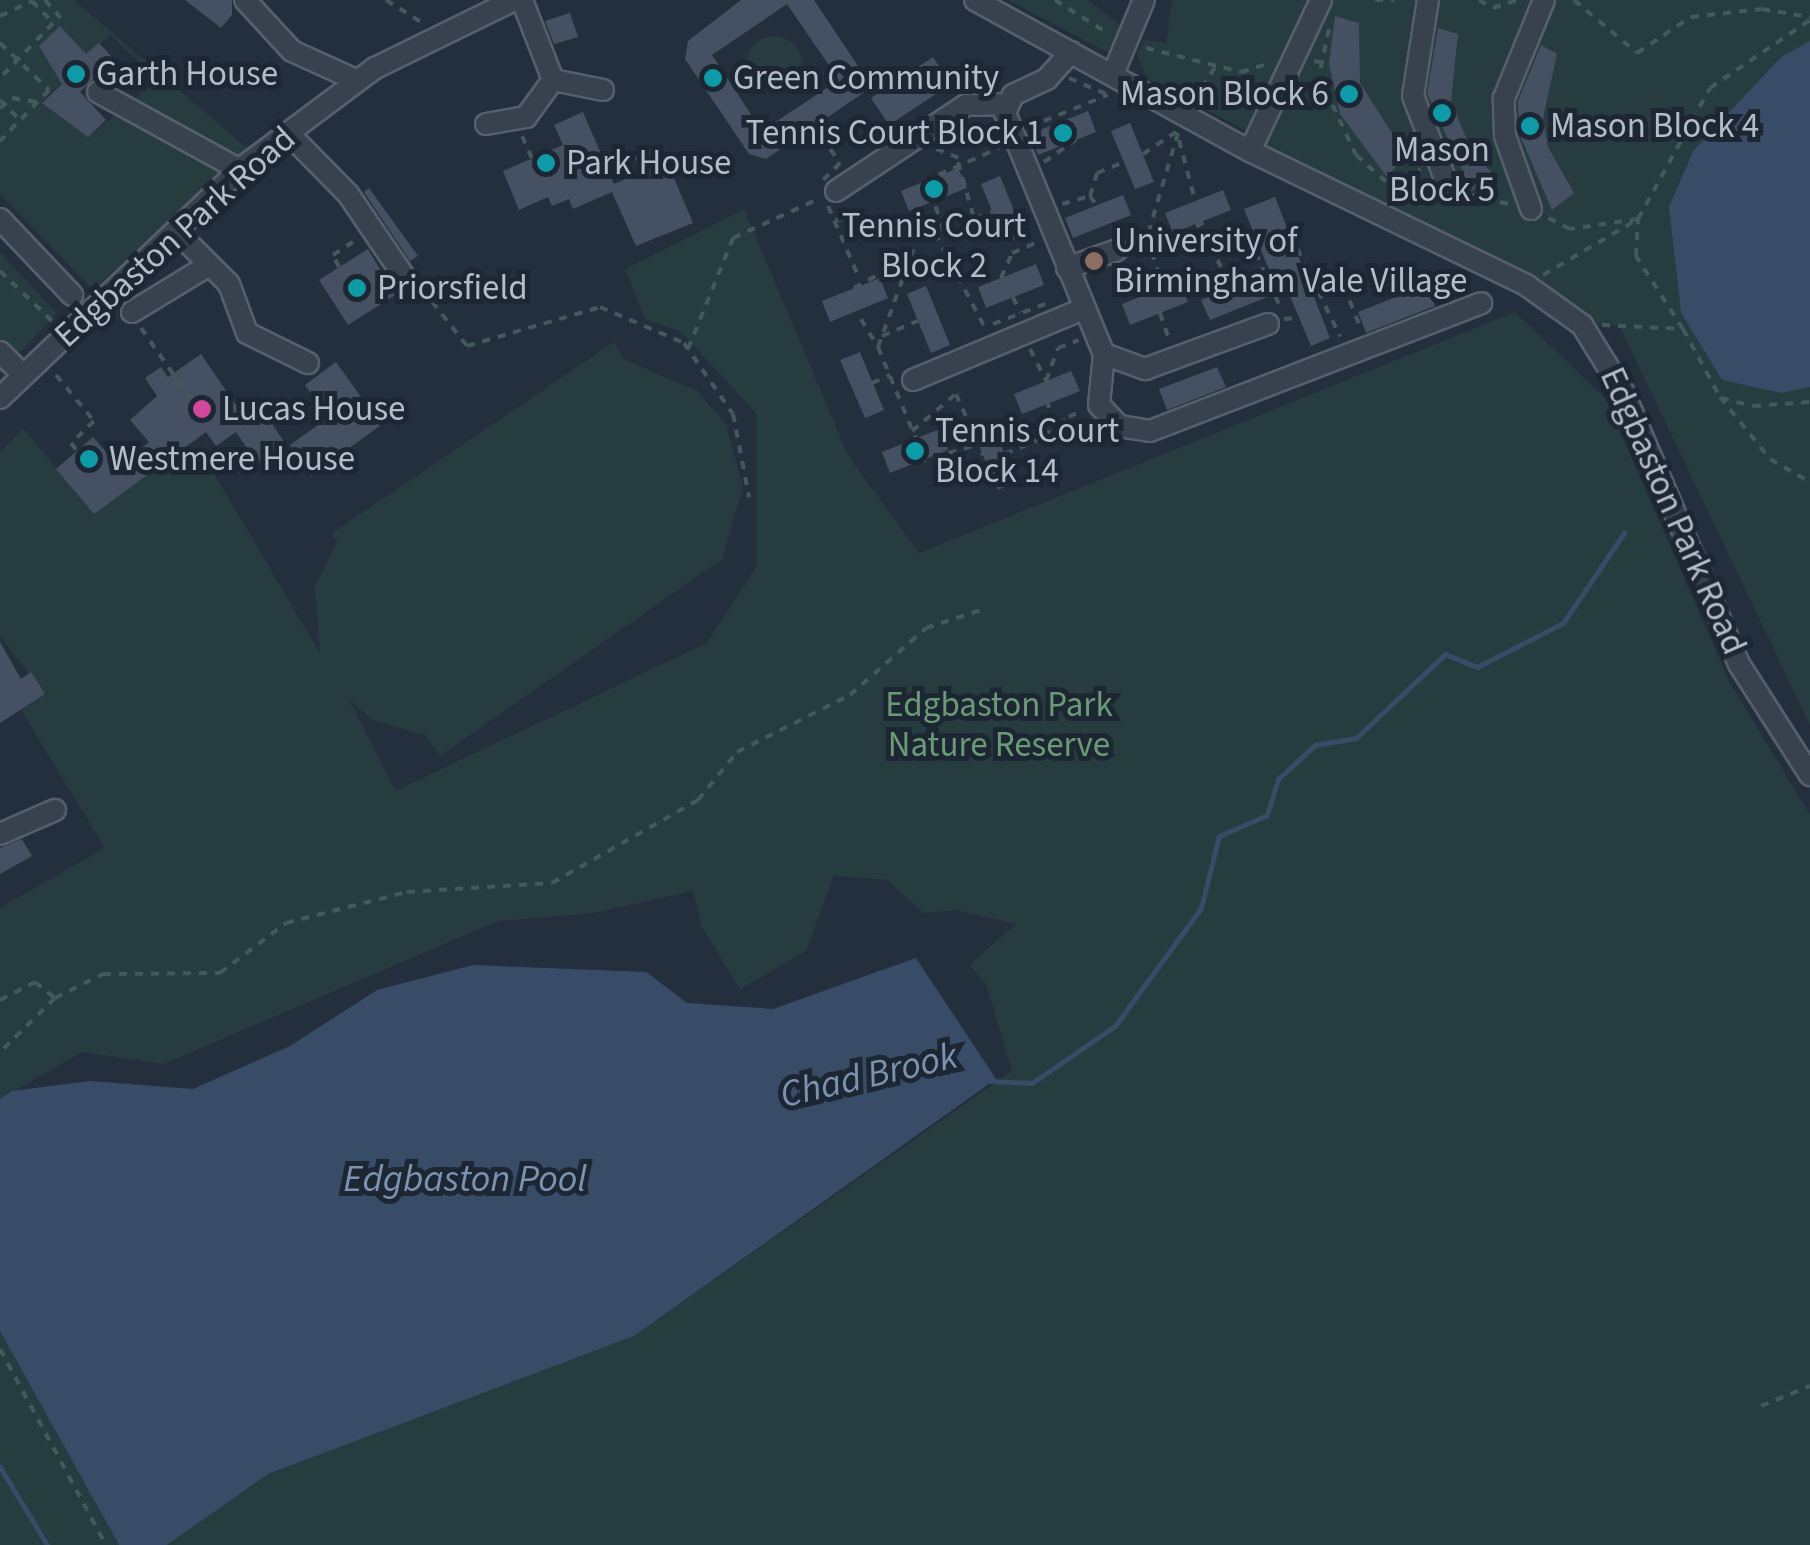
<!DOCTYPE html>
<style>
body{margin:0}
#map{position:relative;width:1810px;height:1545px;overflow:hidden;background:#242f3e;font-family:"Source Sans 3",sans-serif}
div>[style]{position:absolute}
.green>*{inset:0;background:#263c3f}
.round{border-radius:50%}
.water>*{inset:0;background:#394c67}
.stream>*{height:5px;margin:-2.5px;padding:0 2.5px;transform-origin:2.5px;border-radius:2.5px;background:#394c67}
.building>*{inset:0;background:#455162}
.path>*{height:4px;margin-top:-2px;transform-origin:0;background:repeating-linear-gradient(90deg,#44595c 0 8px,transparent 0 16px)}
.roads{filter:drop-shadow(2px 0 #565f6c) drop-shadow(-2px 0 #565f6c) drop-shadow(0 2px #565f6c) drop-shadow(0 -2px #565f6c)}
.minor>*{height:20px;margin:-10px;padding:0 10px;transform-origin:10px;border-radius:10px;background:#38414e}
.dots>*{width:28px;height:28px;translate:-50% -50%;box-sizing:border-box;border:5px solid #1d2633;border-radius:50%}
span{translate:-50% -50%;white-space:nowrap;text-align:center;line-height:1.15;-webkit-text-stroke:10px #1d2633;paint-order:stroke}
.poi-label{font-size:35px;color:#b4bcc9}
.left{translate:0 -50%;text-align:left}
.right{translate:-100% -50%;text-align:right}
.street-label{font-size:35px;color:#b4bcc9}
.park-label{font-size:35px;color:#6b9a76}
.water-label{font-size:38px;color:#7c92b1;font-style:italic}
</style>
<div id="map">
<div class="green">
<i style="clip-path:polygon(evenodd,0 0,74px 0,247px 148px,93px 290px,0 194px,0 0,110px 35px,158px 80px,89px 136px,42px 102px,110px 35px)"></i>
<i style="clip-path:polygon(1008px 0,1088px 0,1126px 30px,1107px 52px)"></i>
<i style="clip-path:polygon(1172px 0,1810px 0,1810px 41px,1781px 57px,1693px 151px,1669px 207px,1681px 313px,1722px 380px,1781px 393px,1810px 386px,1810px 725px,1619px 325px,1582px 325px,1250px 151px,1256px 136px,1147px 79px,1137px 53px,1143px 40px,1166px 43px)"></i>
<i class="round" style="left:746px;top:36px;width:56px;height:56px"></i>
<i style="clip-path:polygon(744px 209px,848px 455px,919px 553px,1515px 312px,1606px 399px,1729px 681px,1810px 815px,1810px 1545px,167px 1545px,268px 1474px,634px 1336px,1012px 1071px,986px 984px,969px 965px,1016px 924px,956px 910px,923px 913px,888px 880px,834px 876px,806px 951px,740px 989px,702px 927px,693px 891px,594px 913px,498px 921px,164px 1064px,82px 1052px,0 1099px,0 908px,105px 848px,21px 710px,45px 694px,0 636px,0 452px,23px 428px,94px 514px,163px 455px,210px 467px,320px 653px,315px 587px,337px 542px,331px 534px,614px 342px,625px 360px,697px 391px,726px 424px,743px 487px,722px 559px,440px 756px,425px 735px,372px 720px,348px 698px,395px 791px,707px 643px,757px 566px,757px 414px,681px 332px,645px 319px,625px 269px)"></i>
<i style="clip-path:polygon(0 252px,57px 313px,0 374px)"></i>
<i style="clip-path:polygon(0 1331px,119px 1545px,0 1545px)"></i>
</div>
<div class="water">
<i style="clip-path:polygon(1810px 41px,1810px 387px,1781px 393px,1722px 380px,1681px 313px,1669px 207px,1693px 151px,1781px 57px)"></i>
<i style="clip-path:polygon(916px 958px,996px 1079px,634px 1336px,268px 1474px,167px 1545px,119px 1545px,0 1331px,0 1099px,12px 1091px,90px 1081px,193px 1089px,290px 1046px,377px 990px,473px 965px,646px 972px,687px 1003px,773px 1009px)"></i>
</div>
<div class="stream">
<i style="left:988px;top:1081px;width:44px;rotate:2.6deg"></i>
<i style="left:1032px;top:1083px;width:101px;rotate:-34.5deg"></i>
<i style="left:1115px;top:1026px;width:146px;rotate:-53.9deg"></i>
<i style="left:1201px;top:908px;width:74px;rotate:-76deg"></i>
<i style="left:1219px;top:836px;width:52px;rotate:-23.6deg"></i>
<i style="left:1267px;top:815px;width:38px;rotate:-73deg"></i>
<i style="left:1278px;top:779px;width:50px;rotate:-42.6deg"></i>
<i style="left:1315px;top:745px;width:42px;rotate:-9.7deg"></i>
<i style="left:1356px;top:738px;width:122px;rotate:-43.3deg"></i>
<i style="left:1445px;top:654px;width:35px;rotate:22deg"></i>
<i style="left:1477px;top:667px;width:97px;rotate:-27.1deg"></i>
<i style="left:1563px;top:623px;width:109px;rotate:-55.9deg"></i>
<i style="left:0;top:1467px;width:91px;rotate:58.9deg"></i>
</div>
<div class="building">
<i style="clip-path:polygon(185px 0,232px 0,232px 15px,221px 28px)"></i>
<i style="clip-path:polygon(evenodd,741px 0,814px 0,872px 87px,766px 159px,749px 154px,685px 59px,688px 41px,741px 0,787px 4px,839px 80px,762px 131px,712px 55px,787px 4px)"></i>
<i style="clip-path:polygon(570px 13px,578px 37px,554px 44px,545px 21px)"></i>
<i style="clip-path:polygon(1335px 16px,1359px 23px,1360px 83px,1406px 155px,1387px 177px,1340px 114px,1329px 64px)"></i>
<i style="clip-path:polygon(60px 26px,86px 54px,99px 43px,114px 59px,80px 92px,106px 120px,88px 137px,42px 103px,62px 84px,39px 46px)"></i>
<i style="clip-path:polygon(1438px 28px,1458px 34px,1451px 101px,1472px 152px,1491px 172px,1472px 191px,1427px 94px)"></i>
<i style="clip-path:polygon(1541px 45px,1557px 54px,1543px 118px,1548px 147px,1574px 193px,1552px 210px,1519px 133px,1518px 101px)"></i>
<i style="clip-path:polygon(933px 57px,951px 84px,889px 125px,871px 98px)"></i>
<i style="clip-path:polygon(1088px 111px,1096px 132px,1038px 155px,1030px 134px)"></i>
<i style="clip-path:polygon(583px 112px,614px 184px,641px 172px,634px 156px,660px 145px,693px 223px,636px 246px,612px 192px,573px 209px,569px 199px,552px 206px,548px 197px,519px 210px,503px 171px,563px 145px,554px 125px)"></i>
<i style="clip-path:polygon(1130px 123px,1154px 182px,1135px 189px,1111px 131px)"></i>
<i style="clip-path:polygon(958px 168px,967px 188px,909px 211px,901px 191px)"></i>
<i style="clip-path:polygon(1000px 176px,1024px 235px,1005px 243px,981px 184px)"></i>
<i style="clip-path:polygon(369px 188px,418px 256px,410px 261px,364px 192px)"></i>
<i style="clip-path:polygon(1223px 190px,1231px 210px,1173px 233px,1165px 213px)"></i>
<i style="clip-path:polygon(1123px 195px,1131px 215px,1073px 238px,1065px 218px)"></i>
<i style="clip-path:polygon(1275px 197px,1330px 338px,1311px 346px,1287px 289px,1210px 320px,1201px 300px,1270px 272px,1244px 209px)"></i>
<i style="clip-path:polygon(368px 249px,395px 295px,348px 325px,319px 280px)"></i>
<i style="clip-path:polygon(1036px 264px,1044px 285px,986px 308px,978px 287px)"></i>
<i style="clip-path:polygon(880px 278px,888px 298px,830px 322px,822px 301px)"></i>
<i style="clip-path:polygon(1180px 281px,1188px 302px,1130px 325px,1122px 304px)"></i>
<i style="clip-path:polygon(1427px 285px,1435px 306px,1366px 333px,1358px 312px)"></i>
<i style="clip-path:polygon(926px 286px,950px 345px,931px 353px,907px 294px)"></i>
<i style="clip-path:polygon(860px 352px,884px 410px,865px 418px,840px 360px)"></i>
<i style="clip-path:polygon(201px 354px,242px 414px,258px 403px,285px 443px,257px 463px,236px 432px,216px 446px,206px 432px,94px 514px,56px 469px,93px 437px,119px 467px,149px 442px,130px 420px,157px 396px,145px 378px,161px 367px,168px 377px)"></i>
<i style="clip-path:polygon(336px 362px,381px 425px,311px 476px,290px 445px,328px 418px,305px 385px)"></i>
<i style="clip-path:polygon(1217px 367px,1226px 387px,1167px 410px,1159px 389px)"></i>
<i style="clip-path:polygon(1071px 371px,1080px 391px,1022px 414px,1014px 394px)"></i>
<i style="clip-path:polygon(992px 424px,1016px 482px,998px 490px,973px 432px)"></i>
<i style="clip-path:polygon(940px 429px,948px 450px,890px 473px,882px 452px)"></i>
<i style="clip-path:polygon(0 642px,21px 679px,31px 672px,45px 694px,0 723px)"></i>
<i style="clip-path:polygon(22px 839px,32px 856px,0 874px,0 848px)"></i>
</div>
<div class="path">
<i style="left:45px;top:0;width:32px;rotate:49deg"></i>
<i style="left:386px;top:0;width:45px;rotate:32.3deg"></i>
<i style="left:1055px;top:0;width:64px;rotate:32.2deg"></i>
<i style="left:1375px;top:0;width:19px"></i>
<i style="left:1479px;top:0;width:16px;rotate:30deg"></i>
<i style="left:1493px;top:8px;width:26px;rotate:-18deg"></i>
<i style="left:1574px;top:0;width:82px;rotate:40.1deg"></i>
<i style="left:1637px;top:53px;width:65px;rotate:-33.7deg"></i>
<i style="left:1691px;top:17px;width:71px;rotate:-6.4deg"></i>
<i style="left:1762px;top:9px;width:49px;rotate:9.5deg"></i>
<i style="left:0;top:16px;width:35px;rotate:-25deg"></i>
<i style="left:32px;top:1px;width:30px;rotate:46deg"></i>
<i style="left:53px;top:23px;width:76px;rotate:133.9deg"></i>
<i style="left:1329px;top:29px;width:48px;rotate:102deg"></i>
<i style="left:1319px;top:76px;width:87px;rotate:64.9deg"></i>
<i style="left:1356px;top:155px;width:47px;rotate:41.5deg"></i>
<i style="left:1391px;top:186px;width:34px;rotate:-30deg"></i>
<i style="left:0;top:43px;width:68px;rotate:43.8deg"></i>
<i style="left:49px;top:90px;width:71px;rotate:133.9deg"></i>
<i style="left:1146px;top:48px;width:98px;rotate:14.2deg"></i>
<i style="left:1241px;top:72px;width:31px;rotate:-17deg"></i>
<i style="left:1314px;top:61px;width:15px;rotate:11deg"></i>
<i style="left:1069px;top:78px;width:40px;rotate:23.4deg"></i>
<i style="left:0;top:100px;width:28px;rotate:45deg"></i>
<i style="left:1193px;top:101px;width:45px;rotate:-56.7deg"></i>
<i style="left:0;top:108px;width:16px;rotate:-40deg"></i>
<i style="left:12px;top:98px;width:25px;rotate:9deg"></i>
<i style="left:812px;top:123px;width:49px;rotate:55deg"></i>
<i style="left:840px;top:163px;width:30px;rotate:135deg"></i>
<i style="left:1029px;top:127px;width:85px;rotate:-22.1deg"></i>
<i style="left:1178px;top:133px;width:109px;rotate:106.6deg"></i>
<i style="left:1147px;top:237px;width:23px;rotate:15deg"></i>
<i style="left:1169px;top:243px;width:47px;rotate:-31deg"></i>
<i style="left:522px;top:136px;width:24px;rotate:66deg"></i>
<i style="left:1179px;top:140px;width:62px;rotate:75.1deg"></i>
<i style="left:936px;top:149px;width:31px;rotate:21deg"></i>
<i style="left:1143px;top:154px;width:43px;rotate:-33.7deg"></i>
<i style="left:958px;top:162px;width:58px;rotate:74.1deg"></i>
<i style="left:1044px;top:162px;width:39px;rotate:-35deg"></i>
<i style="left:924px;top:181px;width:82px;rotate:-23.7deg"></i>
<i style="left:1469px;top:195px;width:41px;rotate:12.7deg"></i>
<i style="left:1090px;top:196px;width:11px;rotate:56deg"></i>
<i style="left:1062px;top:204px;width:29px;rotate:-16deg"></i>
<i style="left:1090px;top:196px;width:24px;rotate:-73deg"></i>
<i style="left:1097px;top:173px;width:29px;rotate:-22deg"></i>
<i style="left:828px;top:206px;width:78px;rotate:66.7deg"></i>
<i style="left:835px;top:220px;width:58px;rotate:-3.9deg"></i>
<i style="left:893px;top:216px;width:45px;rotate:22deg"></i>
<i style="left:935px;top:233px;width:9px;rotate:-27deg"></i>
<i style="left:943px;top:229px;width:29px;rotate:-108deg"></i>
<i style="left:945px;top:228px;width:50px;rotate:-18.8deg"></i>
<i style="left:1202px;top:232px;width:63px;rotate:61.4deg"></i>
<i style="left:935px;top:233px;width:107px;rotate:62.2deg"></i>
<i style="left:1290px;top:234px;width:114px;rotate:63.9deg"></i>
<i style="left:1249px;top:238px;width:78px;rotate:65.7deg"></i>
<i style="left:1131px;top:244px;width:17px;rotate:-24deg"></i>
<i style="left:1147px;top:237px;width:53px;rotate:72.6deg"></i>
<i style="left:339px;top:267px;width:13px;rotate:-117deg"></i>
<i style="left:333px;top:255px;width:27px;rotate:-33deg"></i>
<i style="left:0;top:271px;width:75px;rotate:43.9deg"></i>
<i style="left:1543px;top:275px;width:110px;rotate:-30.5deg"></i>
<i style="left:1638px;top:219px;width:69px;rotate:171.6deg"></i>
<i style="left:1570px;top:229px;width:27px;rotate:-153deg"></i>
<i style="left:1001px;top:278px;width:27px;rotate:-66deg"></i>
<i style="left:1012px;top:253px;width:28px;rotate:-23deg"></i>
<i style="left:1318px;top:280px;width:22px;rotate:-24deg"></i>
<i style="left:1338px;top:271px;width:62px;rotate:68.4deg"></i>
<i style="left:854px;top:288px;width:64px;rotate:-29deg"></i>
<i style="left:422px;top:289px;width:73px;rotate:51.7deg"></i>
<i style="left:467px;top:346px;width:139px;rotate:-16.3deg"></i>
<i style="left:600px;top:307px;width:91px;rotate:23.2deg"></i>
<i style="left:684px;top:343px;width:86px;rotate:55.4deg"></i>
<i style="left:733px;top:414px;width:85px;rotate:79.1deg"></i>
<i style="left:1013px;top:297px;width:17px;rotate:66deg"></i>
<i style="left:1160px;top:313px;width:31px;rotate:71deg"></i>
<i style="left:861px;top:319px;width:33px;rotate:59deg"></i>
<i style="left:878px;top:347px;width:127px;rotate:-70.1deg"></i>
<i style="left:1284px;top:319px;width:15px;rotate:-4deg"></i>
<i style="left:993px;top:324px;width:64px;rotate:-21deg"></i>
<i style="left:1602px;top:325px;width:81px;rotate:2.8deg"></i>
<i style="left:1683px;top:329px;width:77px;rotate:61.4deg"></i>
<i style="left:1720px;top:397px;width:80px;rotate:51.1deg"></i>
<i style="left:1770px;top:459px;width:46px;rotate:29.9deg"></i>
<i style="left:141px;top:328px;width:85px;rotate:55deg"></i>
<i style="left:1683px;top:329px;width:87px;rotate:-122.8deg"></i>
<i style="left:1636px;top:256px;width:37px;rotate:-87deg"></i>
<i style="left:1638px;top:219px;width:149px;rotate:-61.2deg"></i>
<i style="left:1710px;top:88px;width:121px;rotate:-34.2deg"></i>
<i style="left:882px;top:336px;width:39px;rotate:-23deg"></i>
<i style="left:878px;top:347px;width:100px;rotate:67.6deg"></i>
<i style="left:688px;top:349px;width:120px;rotate:-67.9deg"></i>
<i style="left:733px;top:238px;width:94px;rotate:-24.6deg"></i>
<i style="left:1030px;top:349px;width:36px;rotate:63deg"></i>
<i style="left:56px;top:375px;width:60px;rotate:50.4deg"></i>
<i style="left:94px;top:421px;width:32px;rotate:136deg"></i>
<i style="left:71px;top:443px;width:10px;rotate:53deg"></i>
<i style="left:1046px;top:381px;width:35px;rotate:-70deg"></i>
<i style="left:1058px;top:348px;width:22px;rotate:-21deg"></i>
<i style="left:872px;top:383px;width:20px;rotate:-24deg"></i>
<i style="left:1721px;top:398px;width:33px;rotate:14deg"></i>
<i style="left:1753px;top:406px;width:57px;rotate:-4deg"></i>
<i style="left:1063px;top:419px;width:9px;rotate:58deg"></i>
<i style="left:1068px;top:427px;width:10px;rotate:-90deg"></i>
<i style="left:1054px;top:423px;width:30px;rotate:-23deg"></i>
<i style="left:912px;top:431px;width:57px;rotate:-40.1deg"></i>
<i style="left:956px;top:394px;width:67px;rotate:66.1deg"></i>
<i style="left:1005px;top:454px;width:43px;rotate:-23deg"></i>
<i style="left:1045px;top:437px;width:17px;rotate:-57deg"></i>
<i style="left:1054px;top:423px;width:20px;rotate:-108deg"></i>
<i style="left:918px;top:462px;width:60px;rotate:-16.3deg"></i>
<i style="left:55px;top:998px;width:54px;rotate:-26.6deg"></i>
<i style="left:103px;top:974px;width:117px;rotate:-0.5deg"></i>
<i style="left:220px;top:973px;width:83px;rotate:-37.1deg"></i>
<i style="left:286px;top:923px;width:125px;rotate:-14.4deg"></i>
<i style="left:407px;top:892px;width:145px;rotate:-3.6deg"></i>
<i style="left:552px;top:883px;width:168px;rotate:-29.6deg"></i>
<i style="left:698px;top:800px;width:62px;rotate:-50.9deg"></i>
<i style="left:737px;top:752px;width:127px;rotate:-26.8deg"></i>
<i style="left:850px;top:695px;width:101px;rotate:-41.4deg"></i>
<i style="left:926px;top:628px;width:61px;rotate:-18.1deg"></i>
<i style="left:0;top:1000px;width:39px;rotate:-27deg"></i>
<i style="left:35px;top:982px;width:26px;rotate:39deg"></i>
<i style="left:55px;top:998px;width:77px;rotate:135.5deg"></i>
<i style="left:0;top:1349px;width:223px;rotate:61.6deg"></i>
<i style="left:1761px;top:1406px;width:53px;rotate:-22.2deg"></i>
</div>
<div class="roads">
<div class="minor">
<i style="left:245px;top:0;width:69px;rotate:47.3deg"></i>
<i style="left:292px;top:51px;width:72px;rotate:24.4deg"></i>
<i style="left:975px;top:0;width:314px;rotate:28.8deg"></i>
<i style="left:1250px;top:151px;width:307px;rotate:25.9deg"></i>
<i style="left:1526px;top:285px;width:69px;rotate:35.5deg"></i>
<i style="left:1582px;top:325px;width:80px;rotate:58.3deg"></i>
<i style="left:1624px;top:393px;width:294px;rotate:67deg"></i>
<i style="left:1739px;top:664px;width:132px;rotate:57.4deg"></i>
<i style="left:1428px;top:0;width:97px;rotate:98.9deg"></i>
<i style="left:1413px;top:96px;width:102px;rotate:68.7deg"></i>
<i style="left:1071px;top:52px;width:36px;rotate:132deg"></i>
<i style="left:1047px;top:79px;width:38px;rotate:155deg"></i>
<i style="left:1013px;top:95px;width:20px;rotate:114deg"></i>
<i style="left:1005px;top:113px;width:261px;rotate:67.7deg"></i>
<i style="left:1104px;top:354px;width:44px;rotate:20.1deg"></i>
<i style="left:1145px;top:369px;width:131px;rotate:-20.1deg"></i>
<i style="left:1113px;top:74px;width:80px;rotate:-67.3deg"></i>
<i style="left:553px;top:80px;width:51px;rotate:11.3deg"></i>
<i style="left:98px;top:92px;width:162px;rotate:28.8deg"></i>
<i style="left:486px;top:124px;width:41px;rotate:-9.9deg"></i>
<i style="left:526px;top:117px;width:46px;rotate:-53.9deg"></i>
<i style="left:553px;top:80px;width:86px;rotate:-111.2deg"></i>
<i style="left:288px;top:133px;width:86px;rotate:45.5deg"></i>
<i style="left:348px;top:194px;width:102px;rotate:55.8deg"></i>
<i style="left:1250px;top:151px;width:167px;rotate:-64.8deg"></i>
<i style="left:836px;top:191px;width:156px;rotate:-33.5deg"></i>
<i style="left:966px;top:105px;width:39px;rotate:-1deg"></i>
<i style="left:1531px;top:209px;width:77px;rotate:-109.6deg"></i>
<i style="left:1505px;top:136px;width:38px;rotate:-92deg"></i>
<i style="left:1504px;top:98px;width:106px;rotate:-67.8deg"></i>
<i style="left:0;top:219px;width:105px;rotate:46.5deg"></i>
<i style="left:176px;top:231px;width:75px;rotate:45deg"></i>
<i style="left:229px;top:284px;width:52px;rotate:69.8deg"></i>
<i style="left:247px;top:333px;width:68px;rotate:26.2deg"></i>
<i style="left:1067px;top:268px;width:53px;rotate:-19.8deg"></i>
<i style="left:132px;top:312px;width:90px;rotate:-31.4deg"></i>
<i style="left:0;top:352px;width:31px;rotate:45deg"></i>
<i style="left:1104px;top:354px;width:51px;rotate:95.6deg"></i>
<i style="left:1099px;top:405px;width:29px;rotate:46deg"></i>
<i style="left:1119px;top:426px;width:31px;rotate:9deg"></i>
<i style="left:1150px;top:431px;width:355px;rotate:-21.1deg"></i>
<i style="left:913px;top:380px;width:181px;rotate:-22.7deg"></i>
<i style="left:0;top:398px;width:337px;rotate:-43.6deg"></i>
<i style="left:244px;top:166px;width:164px;rotate:-36.8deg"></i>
<i style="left:375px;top:68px;width:155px;rotate:-26.1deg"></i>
<i style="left:0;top:834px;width:60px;rotate:-23.6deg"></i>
</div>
</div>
<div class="dots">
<i style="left:76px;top:74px;background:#0f9aa8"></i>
<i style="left:713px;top:78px;background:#0f9aa8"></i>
<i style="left:1349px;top:94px;background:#0f9aa8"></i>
<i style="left:1442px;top:113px;background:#0f9aa8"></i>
<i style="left:1530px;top:126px;background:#0f9aa8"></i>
<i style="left:1063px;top:133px;background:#0f9aa8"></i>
<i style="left:546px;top:163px;background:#0f9aa8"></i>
<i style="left:934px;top:189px;background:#0f9aa8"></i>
<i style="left:1094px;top:261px;background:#8d6e63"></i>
<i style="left:357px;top:288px;background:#0f9aa8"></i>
<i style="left:202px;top:409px;background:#d1479c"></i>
<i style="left:915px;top:451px;background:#0f9aa8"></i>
<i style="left:89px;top:459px;background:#0f9aa8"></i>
</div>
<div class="poi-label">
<span class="left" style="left:96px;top:74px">Garth House</span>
<span class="left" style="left:733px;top:78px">Green Community</span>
<span class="right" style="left:1329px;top:94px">Mason Block 6</span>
<span class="left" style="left:1550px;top:126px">Mason Block 4</span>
<span class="right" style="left:1043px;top:133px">Tennis Court Block 1</span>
<span style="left:1442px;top:170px">Mason<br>Block 5</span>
<span class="left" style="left:566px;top:163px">Park House</span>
<span style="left:934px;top:246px">Tennis Court<br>Block 2</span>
<span class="left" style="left:1114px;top:261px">University of<br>Birmingham Vale Village</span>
<span class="left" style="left:377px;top:288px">Priorsfield</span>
<span class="left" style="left:222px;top:409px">Lucas House</span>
<span class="left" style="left:935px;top:451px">Tennis Court<br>Block 14</span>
<span class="left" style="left:109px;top:459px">Westmere House</span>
</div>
<div class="street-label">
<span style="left:175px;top:237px;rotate:-42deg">Edgbaston Park Road</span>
<span style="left:1673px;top:511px;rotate:66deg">Edgbaston Park Road</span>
</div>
<div class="park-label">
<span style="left:999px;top:725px">Edgbaston Park<br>Nature Reserve</span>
</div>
<div class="water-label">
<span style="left:869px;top:1076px;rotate:-13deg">Chad Brook</span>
<span style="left:465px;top:1180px">Edgbaston Pool</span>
</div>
</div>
